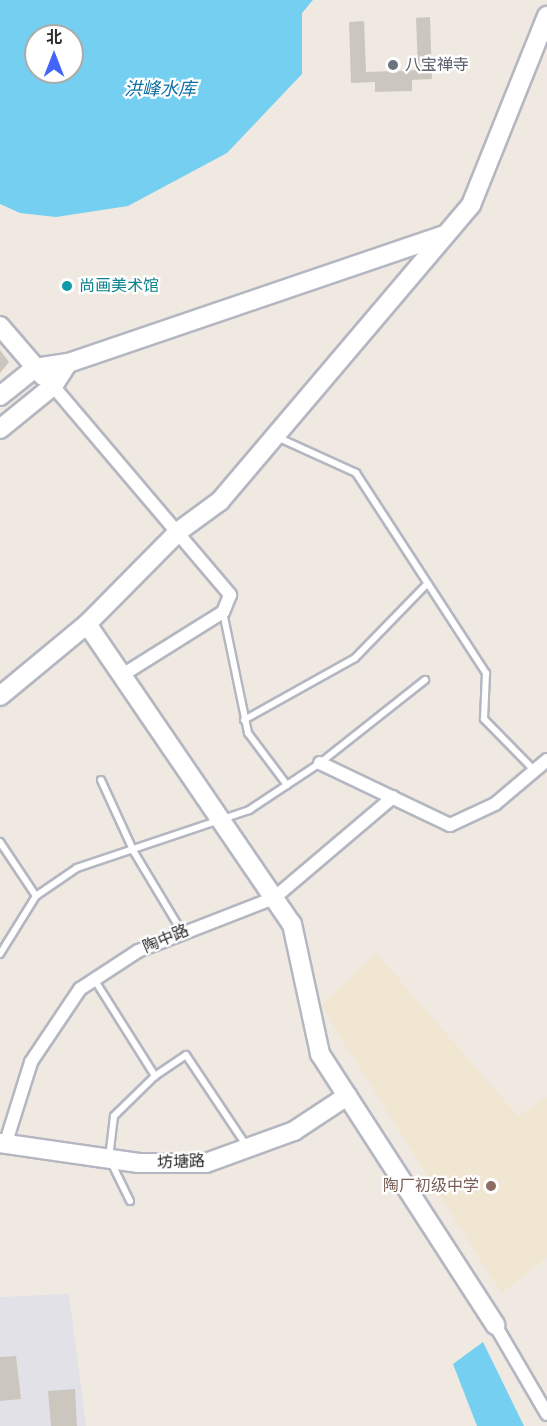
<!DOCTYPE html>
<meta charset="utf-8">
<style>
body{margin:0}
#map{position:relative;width:547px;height:1426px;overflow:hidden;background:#efe9e1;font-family:"Varela Round","Noto Sans SC",sans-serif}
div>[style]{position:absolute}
.industrial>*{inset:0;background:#e3e1e8}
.education>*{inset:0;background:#f0e6d1}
.water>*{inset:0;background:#75cff0}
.building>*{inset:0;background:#cbc7bf}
.roads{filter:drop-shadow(2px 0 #b4b7c1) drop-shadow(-2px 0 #b4b7c1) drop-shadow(0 2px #b4b7c1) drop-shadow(0 -2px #b4b7c1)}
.lane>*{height:6px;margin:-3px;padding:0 3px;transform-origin:3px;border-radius:3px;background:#fff}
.street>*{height:12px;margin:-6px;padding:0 6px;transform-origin:6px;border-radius:6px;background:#fff}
.secondary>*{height:18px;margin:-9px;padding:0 9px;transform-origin:9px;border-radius:9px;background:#fff}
.dots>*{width:16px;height:16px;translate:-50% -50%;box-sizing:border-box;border:3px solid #fff;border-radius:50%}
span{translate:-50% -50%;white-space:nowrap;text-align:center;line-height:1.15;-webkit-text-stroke:4.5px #fff;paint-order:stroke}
.worship-label{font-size:16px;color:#5b616d}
.left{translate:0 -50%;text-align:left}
.culture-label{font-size:16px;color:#0d838f}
.street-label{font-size:16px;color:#2e2e2e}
.education-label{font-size:16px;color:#785e54}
.right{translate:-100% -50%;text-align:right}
.water-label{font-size:18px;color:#0d6fa3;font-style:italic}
.north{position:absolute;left:24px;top:24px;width:60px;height:60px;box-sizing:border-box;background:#fff;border:2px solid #ababab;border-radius:50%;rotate:0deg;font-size:16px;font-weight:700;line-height:24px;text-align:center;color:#2e2e2e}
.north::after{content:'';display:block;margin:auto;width:21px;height:27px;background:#4264fb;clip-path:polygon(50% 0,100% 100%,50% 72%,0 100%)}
</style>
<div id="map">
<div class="industrial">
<i style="clip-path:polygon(69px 1294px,86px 1426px,0 1426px,0 1297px)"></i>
</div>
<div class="education">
<i style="clip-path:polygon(376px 953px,518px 1116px,547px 1097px,547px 1257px,501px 1293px,321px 1006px)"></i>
</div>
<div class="water">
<i style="clip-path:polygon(evenodd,0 0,313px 0,302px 13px,302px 74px,227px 153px,128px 206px,56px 217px,20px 213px,0 204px,0 0,36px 36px,72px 36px,72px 72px,36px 72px,36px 36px)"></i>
<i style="clip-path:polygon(483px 1342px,524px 1426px,477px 1426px,453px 1364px)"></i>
</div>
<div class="building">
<i style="clip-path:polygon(430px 17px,432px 79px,412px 80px,412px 91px,375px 92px,375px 82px,351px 83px,349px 22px,364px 21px,366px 72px,418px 70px,416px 18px)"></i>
<i style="clip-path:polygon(0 350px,9px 362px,0 373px)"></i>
<i style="clip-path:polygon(16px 1356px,21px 1399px,0 1401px,0 1357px)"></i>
<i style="clip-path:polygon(75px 1389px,77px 1426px,51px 1426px,48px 1391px)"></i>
</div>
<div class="roads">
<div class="lane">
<i style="left:277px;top:437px;width:87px;rotate:24.5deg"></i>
<i style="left:356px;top:473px;width:239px;rotate:57deg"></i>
<i style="left:486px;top:673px;width:46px;rotate:92.5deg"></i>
<i style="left:484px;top:719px;width:71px;rotate:45.6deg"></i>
<i style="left:223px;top:612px;width:124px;rotate:78.3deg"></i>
<i style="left:248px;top:733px;width:65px;rotate:53.1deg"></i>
<i style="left:244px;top:720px;width:127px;rotate:-29.2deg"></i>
<i style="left:355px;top:658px;width:102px;rotate:-45.8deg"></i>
<i style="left:101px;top:780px;width:79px;rotate:65.4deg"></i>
<i style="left:134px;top:852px;width:93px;rotate:59deg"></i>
<i style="left:0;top:842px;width:65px;rotate:56.3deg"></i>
<i style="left:0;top:954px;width:68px;rotate:-58.2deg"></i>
<i style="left:36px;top:896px;width:50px;rotate:-34.3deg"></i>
<i style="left:77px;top:868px;width:182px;rotate:-18.6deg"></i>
<i style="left:249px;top:810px;width:85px;rotate:-33.5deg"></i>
<i style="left:320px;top:763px;width:134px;rotate:-38.3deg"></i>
<i style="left:94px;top:979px;width:115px;rotate:57.8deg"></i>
<i style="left:155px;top:1076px;width:37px;rotate:-34deg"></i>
<i style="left:186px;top:1055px;width:108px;rotate:56.3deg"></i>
<i style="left:130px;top:1201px;width:48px;rotate:-116deg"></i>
<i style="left:109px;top:1158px;width:42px;rotate:-83.2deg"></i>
<i style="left:114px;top:1116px;width:57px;rotate:-44.3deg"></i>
</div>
<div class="street">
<i style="left:53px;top:386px;width:274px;rotate:49.7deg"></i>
<i style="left:230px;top:595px;width:18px;rotate:112deg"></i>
<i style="left:223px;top:612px;width:119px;rotate:148deg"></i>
<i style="left:320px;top:763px;width:144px;rotate:25.5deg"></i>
<i style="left:450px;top:825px;width:50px;rotate:-25deg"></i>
<i style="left:495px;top:804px;width:68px;rotate:-40.2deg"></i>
<i style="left:6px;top:1142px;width:84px;rotate:-72.6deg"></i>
<i style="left:31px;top:1062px;width:88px;rotate:-56.1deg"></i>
<i style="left:80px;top:989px;width:69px;rotate:-33.2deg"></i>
<i style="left:138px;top:951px;width:146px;rotate:-21.3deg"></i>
<i style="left:274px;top:898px;width:156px;rotate:-40.3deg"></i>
<i style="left:495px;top:1325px;width:103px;rotate:59.7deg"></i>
</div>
<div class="secondary">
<i style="left:0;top:326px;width:66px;rotate:49.3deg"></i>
<i style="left:0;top:396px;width:45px;rotate:-38.7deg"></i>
<i style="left:35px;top:368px;width:33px;rotate:-9deg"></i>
<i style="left:68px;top:363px;width:397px;rotate:-18.8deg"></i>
<i style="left:0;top:429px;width:68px;rotate:-39.1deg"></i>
<i style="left:53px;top:386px;width:27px;rotate:-57deg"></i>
<i style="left:87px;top:624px;width:363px;rotate:55.7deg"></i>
<i style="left:292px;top:924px;width:133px;rotate:77.8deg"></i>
<i style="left:320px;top:1054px;width:323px;rotate:57.1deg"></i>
<i style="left:0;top:696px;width:113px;rotate:-39.6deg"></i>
<i style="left:87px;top:624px;width:131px;rotate:-45.3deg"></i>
<i style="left:179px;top:531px;width:51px;rotate:-36.2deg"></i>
<i style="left:220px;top:501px;width:388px;rotate:-49.7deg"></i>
<i style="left:471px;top:205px;width:204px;rotate:-68.1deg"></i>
<i style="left:0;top:1143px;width:140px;rotate:8.2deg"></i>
<i style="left:139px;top:1163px;width:67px"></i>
<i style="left:206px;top:1163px;width:94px;rotate:-20deg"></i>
<i style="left:294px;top:1131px;width:64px;rotate:-33.4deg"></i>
</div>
</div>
<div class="dots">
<i style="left:393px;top:65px;background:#6b7280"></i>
<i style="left:67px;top:286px;background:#0f9aa8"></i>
<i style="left:491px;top:1186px;background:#8d6e63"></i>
</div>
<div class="worship-label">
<span class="left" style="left:405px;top:65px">八宝禅寺</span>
</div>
<div class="culture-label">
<span class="left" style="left:79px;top:286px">尚画美术馆</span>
</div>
<div class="street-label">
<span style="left:166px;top:939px;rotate:-23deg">陶中路</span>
<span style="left:181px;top:1162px;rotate:-2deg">坊塘路</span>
</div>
<div class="education-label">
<span class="right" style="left:479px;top:1186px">陶厂初级中学</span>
</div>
<div class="water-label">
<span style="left:160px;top:89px">洪峰水库</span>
</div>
<div class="north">北</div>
</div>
